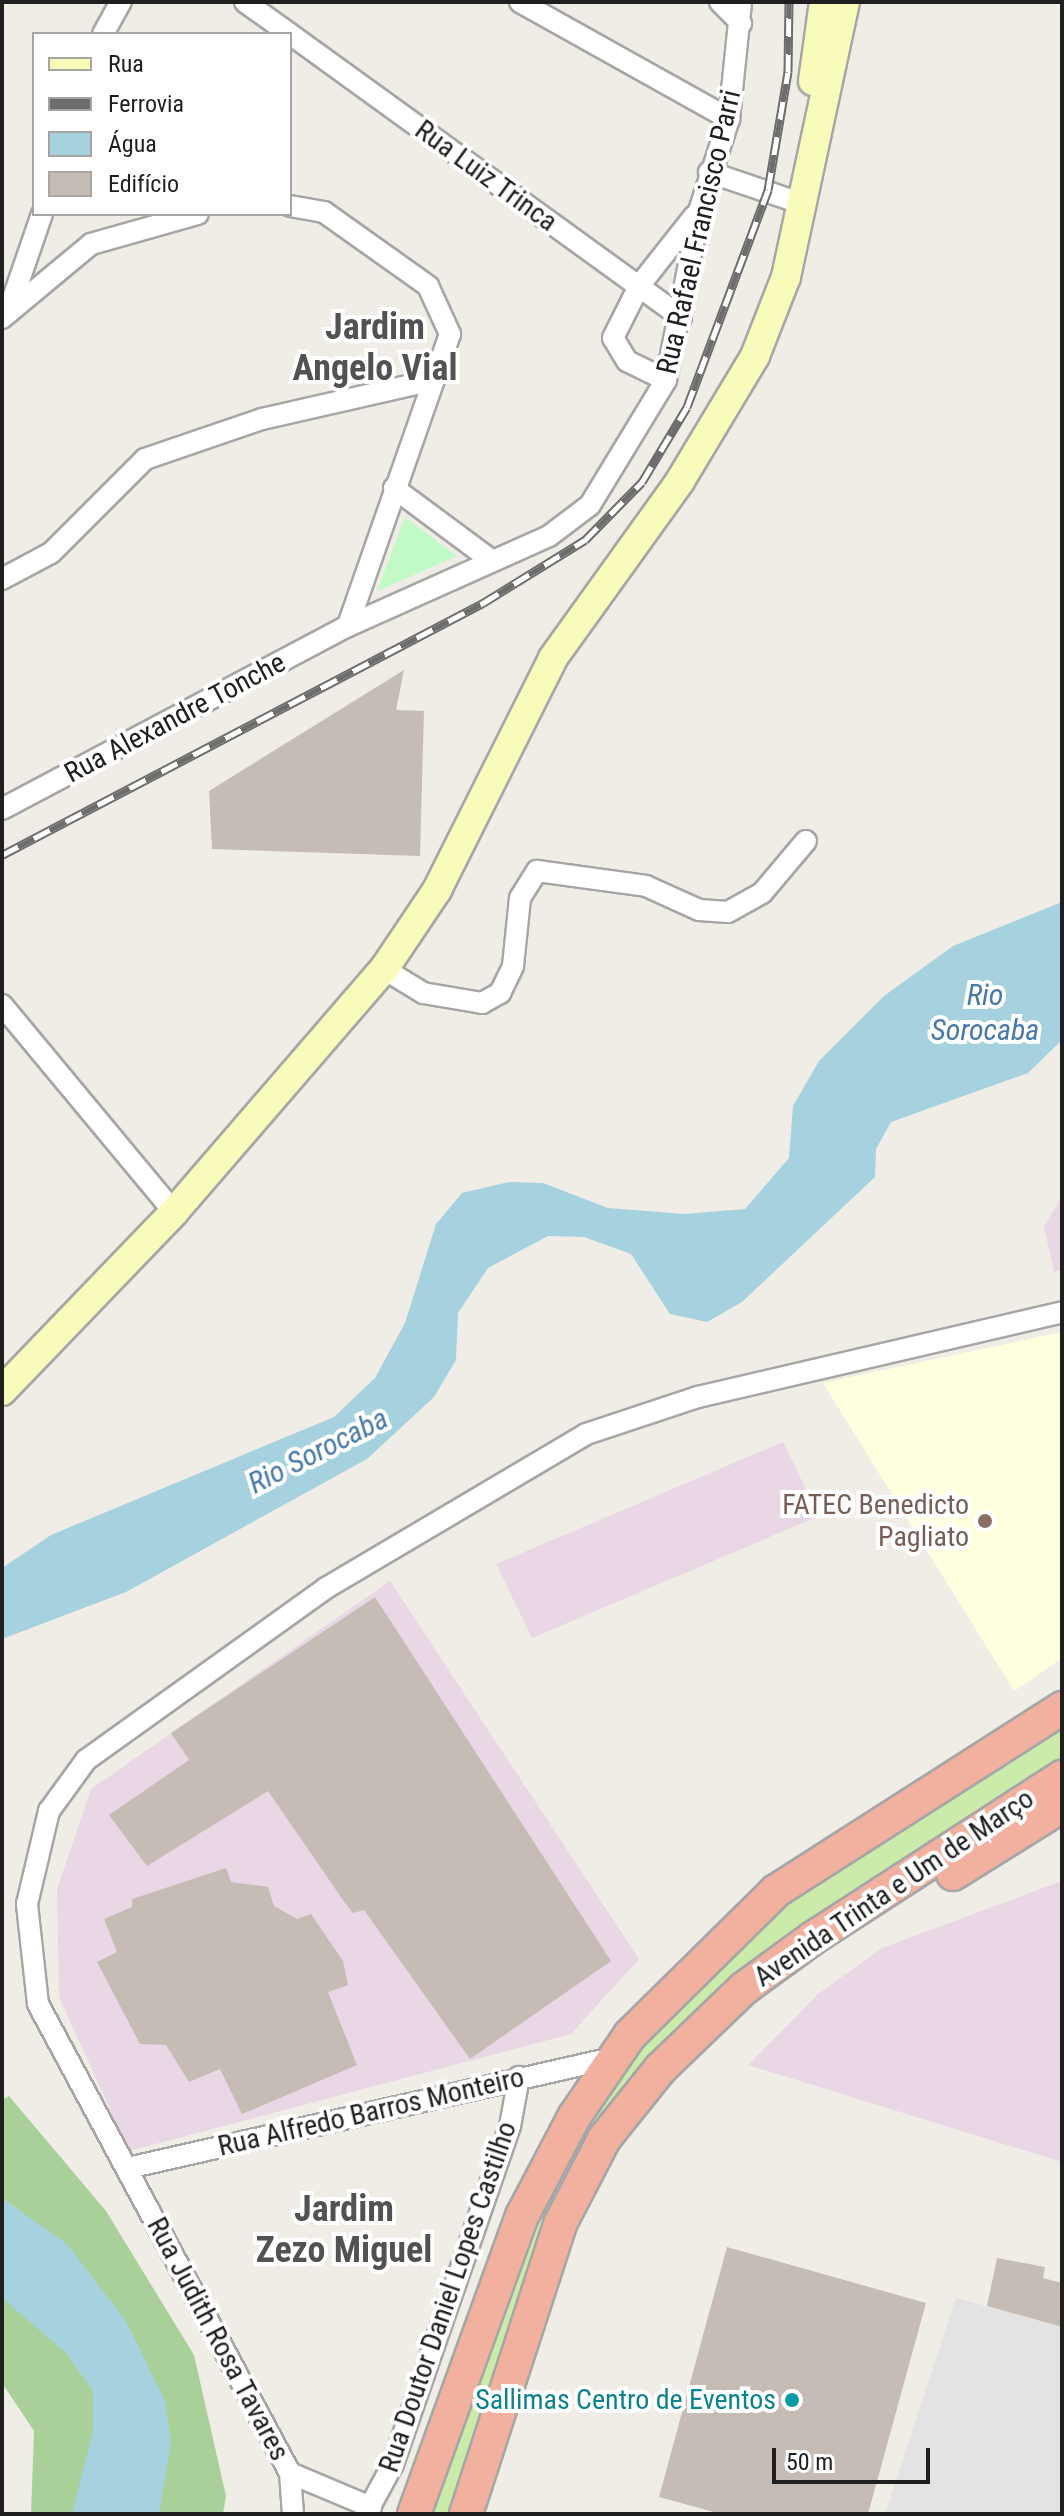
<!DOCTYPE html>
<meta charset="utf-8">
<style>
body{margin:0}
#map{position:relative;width:1064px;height:2516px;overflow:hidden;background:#f0ede6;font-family:"Roboto Condensed",sans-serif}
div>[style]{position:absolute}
.industrial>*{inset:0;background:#e9d7e6}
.education>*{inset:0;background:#ffffe0}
.grass>*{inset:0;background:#cbebab}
.forest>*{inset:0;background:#aad09a}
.park>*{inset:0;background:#c2fac7}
.parking>*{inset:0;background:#e3e3e3}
.water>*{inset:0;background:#a5d2de}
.building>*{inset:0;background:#c5bcb5}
.roads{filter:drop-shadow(2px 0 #a6a6a6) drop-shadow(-2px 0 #a6a6a6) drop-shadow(0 2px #a6a6a6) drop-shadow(0 -2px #a6a6a6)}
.minor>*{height:20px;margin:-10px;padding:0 10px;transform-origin:10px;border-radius:10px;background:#fff}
.secondary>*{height:28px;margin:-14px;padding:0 14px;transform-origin:14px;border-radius:14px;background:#f8fbb9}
.trunk>*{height:32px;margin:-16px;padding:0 16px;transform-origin:16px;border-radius:16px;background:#f2b09e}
.rail>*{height:9px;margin-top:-4.5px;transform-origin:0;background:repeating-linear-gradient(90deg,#fff 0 18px,#6d6d6d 0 36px);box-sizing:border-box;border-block:2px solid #6d6d6d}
.dots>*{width:22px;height:22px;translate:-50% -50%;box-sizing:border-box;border:4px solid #fff;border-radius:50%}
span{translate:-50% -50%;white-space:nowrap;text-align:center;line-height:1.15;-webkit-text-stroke:8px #fff;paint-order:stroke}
.street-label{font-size:28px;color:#1f1f1f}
.education-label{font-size:28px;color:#785e54}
.right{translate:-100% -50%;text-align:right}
.culture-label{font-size:28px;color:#0d838f}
.water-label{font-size:30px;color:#4779a9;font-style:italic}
.district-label{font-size:36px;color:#525252;font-weight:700}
.frame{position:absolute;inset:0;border:4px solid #1f1f1f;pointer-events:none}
.legend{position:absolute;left:32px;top:32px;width:260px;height:184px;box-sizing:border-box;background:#fff;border:2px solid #a5a5a5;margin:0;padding:10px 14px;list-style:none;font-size:24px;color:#1f1f1f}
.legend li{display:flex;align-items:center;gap:16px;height:40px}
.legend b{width:40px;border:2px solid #a5a5a5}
.scale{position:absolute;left:772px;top:2448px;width:158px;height:36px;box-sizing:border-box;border:4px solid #1f1f1f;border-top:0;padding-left:10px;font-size:24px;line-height:28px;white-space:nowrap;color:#1f1f1f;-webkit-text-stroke:6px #fff;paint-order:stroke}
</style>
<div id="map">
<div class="industrial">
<i style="clip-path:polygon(1062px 1196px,1062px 1270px,1054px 1272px,1044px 1227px)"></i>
<i style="clip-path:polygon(783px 1442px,819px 1516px,532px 1638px,496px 1564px)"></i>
<i style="clip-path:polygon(390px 1581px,639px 1959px,571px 2034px,129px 2151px,59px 1997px,57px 1889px,91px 1789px)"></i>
<i style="clip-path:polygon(1062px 1881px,1062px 2162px,748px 2065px,818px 1994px,882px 1948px)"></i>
</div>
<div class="education">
<i style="clip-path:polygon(1062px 1332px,1062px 1658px,1014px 1691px,823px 1383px)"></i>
</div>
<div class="grass">
<i style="clip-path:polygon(1062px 1723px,1062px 1762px,831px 1909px,635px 2079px,452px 2514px,425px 2514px,530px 2224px,626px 2059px,785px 1900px)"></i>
</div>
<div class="forest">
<i style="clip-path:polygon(9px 2096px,106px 2211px,194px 2355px,226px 2496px,223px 2514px,31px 2514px,34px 2431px,2px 2383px,2px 2100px)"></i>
</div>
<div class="park">
<i style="clip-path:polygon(405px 517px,457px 556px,377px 591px)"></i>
</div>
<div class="parking">
<i style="clip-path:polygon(956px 2298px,1062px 2327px,1062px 2514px,885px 2514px)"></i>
</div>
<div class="water">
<i style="clip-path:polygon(1062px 902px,1062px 1040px,1028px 1073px,891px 1122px,876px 1149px,875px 1177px,742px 1302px,707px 1322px,670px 1314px,631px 1254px,584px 1237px,548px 1236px,488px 1268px,458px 1313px,456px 1360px,434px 1397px,367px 1459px,126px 1592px,2px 1639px,2px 1568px,51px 1535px,334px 1417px,375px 1378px,405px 1323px,436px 1224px,462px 1193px,509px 1182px,543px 1183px,608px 1208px,684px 1214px,745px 1209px,789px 1158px,793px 1106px,819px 1061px,884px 996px,953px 946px)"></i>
<i style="clip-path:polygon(2px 2198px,67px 2244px,126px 2321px,165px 2401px,171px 2444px,159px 2514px,72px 2514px,93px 2430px,93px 2391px,66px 2353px,2px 2298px)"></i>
</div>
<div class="building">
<i style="clip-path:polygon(404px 670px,396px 710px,424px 711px,420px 856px,212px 849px,209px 791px)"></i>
<i style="clip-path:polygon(375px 1597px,611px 1961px,470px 2059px,364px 1910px,353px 1913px,345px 1903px,268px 1791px,147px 1866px,109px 1815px,189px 1760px,171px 1733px)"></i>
<i style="clip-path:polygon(226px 1868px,231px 1882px,268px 1887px,274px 1906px,297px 1919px,311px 1914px,343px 1961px,348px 1985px,328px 1992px,357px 2065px,242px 2114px,220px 2069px,189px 2082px,166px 2045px,140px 2044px,97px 1962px,117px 1952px,104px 1919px,132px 1907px,132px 1899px)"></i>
<i style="clip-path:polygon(727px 2247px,926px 2303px,868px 2514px,721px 2514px,659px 2497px)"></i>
<i style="clip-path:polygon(997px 2258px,1045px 2267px,1043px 2278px,1062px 2283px,1062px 2327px,987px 2306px)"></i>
</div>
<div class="roads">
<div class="minor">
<i style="left:245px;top:2px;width:55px;rotate:35.4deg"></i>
<i style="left:520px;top:2px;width:240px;rotate:29.2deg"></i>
<i style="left:720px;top:2px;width:30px;rotate:45deg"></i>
<i style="left:103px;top:34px;width:37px;rotate:-61deg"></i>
<i style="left:290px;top:34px;width:483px;rotate:35.9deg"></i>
<i style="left:709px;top:172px;width:99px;rotate:18.8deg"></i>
<i style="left:290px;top:206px;width:35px;rotate:10deg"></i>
<i style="left:324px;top:212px;width:128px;rotate:35.4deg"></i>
<i style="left:428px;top:286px;width:53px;rotate:65.4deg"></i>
<i style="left:450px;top:334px;width:309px;rotate:109.3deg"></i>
<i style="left:12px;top:301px;width:92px;rotate:-71deg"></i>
<i style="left:2px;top:318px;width:116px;rotate:-39.7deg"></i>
<i style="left:91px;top:244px;width:111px;rotate:-15.7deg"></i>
<i style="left:666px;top:380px;width:43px;rotate:-154deg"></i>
<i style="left:627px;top:361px;width:27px;rotate:-121deg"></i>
<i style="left:613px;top:338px;width:58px;rotate:-63.4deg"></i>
<i style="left:639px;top:286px;width:90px;rotate:-51.7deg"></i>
<i style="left:394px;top:488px;width:121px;rotate:36.6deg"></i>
<i style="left:2px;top:579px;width:55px;rotate:-28deg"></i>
<i style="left:51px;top:553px;width:133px;rotate:-45deg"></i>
<i style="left:145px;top:459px;width:124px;rotate:-18.9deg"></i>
<i style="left:262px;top:419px;width:176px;rotate:-12.8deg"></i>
<i style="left:2px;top:809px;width:391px;rotate:-27.9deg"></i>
<i style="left:348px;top:626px;width:220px;rotate:-24.1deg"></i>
<i style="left:549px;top:536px;width:51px;rotate:-37.1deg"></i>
<i style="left:590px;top:505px;width:146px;rotate:-58.7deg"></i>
<i style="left:666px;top:380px;width:175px;rotate:-78.8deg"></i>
<i style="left:700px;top:208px;width:94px;rotate:-72deg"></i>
<i style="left:729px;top:119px;width:118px;rotate:-84.1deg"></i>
<i style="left:384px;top:969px;width:46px;rotate:31.6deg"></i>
<i style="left:423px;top:993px;width:60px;rotate:9.6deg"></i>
<i style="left:482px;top:1003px;width:21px;rotate:-29deg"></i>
<i style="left:500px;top:993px;width:30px;rotate:-64deg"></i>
<i style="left:513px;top:966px;width:68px;rotate:-84.1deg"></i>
<i style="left:520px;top:898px;width:32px;rotate:-58deg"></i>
<i style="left:537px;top:871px;width:110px;rotate:7.8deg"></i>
<i style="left:646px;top:886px;width:58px;rotate:24.4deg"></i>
<i style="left:699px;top:910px;width:29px;rotate:4deg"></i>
<i style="left:728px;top:912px;width:39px;rotate:-29deg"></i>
<i style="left:762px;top:893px;width:68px;rotate:-49.8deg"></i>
<i style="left:2px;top:1005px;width:269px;rotate:50.3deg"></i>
<i style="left:128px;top:2168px;width:499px;rotate:-12.8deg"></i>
<i style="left:290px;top:2473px;width:88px;rotate:22.8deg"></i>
<i style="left:293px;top:2514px;width:41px;rotate:-94.2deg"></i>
<i style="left:290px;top:2473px;width:532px;rotate:-118.25deg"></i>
<i style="left:38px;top:2004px;width:101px;rotate:-96.3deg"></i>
<i style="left:27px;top:1904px;width:96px;rotate:-76.7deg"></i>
<i style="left:49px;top:1811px;width:63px;rotate:-54deg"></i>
<i style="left:86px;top:1760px;width:295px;rotate:-35.6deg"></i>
<i style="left:326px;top:1588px;width:302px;rotate:-30.6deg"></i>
<i style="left:586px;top:1434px;width:118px;rotate:-18.3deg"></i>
<i style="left:698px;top:1397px;width:374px;rotate:-13.1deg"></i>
<i style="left:366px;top:2514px;width:57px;rotate:-61.6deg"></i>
<i style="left:393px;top:2464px;width:358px;rotate:-70.9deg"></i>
<i style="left:510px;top:2126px;width:50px;rotate:-79.6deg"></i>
</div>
<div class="secondary">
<i style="left:813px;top:81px;width:80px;rotate:-82.1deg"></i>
<i style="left:2px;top:1391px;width:248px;rotate:-46.1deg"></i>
<i style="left:174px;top:1212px;width:321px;rotate:-49.2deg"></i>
<i style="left:384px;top:969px;width:95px;rotate:-56.1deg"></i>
<i style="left:437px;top:890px;width:259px;rotate:-63.4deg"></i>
<i style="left:553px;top:658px;width:218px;rotate:-54.3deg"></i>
<i style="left:680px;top:481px;width:146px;rotate:-59deg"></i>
<i style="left:755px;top:356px;width:85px;rotate:-68.6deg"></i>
<i style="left:786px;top:277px;width:281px;rotate:-77.9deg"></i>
</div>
<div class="trunk">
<i style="left:953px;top:1874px;width:128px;rotate:-32deg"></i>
<i style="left:414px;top:2514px;width:317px;rotate:-70.1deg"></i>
<i style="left:522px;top:2216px;width:112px;rotate:-62.3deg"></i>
<i style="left:574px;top:2117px;width:99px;rotate:-55.7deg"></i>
<i style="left:630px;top:2035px;width:205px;rotate:-44.6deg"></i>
<i style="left:776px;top:1891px;width:340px;rotate:-32.6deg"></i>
<i style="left:466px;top:2514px;width:305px;rotate:-72deg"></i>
<i style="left:560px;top:2224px;width:96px;rotate:-62.6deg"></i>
<i style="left:604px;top:2139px;width:90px;rotate:-51.3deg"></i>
<i style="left:660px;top:2069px;width:115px;rotate:-43.9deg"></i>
<i style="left:743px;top:1989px;width:87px;rotate:-36.1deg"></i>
<i style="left:813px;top:1938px;width:297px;rotate:-32.9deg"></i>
</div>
</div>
<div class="rail">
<i style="left:2px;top:855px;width:543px;rotate:-27.65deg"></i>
<i style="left:483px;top:603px;width:120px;rotate:-31.7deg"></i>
<i style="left:585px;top:540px;width:81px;rotate:-45.5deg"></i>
<i style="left:642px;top:482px;width:87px;rotate:-59deg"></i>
<i style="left:687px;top:407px;width:232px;rotate:-69.5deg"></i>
<i style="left:768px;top:190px;width:120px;rotate:-80.4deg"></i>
<i style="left:788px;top:72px;width:70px;rotate:-89.2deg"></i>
</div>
<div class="dots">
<i style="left:985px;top:1521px;background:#8d6e63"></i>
<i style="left:792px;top:2400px;background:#0f9aa8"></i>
</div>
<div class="street-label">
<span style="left:486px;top:176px;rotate:36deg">Rua Luiz Trinca</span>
<span style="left:699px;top:232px;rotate:-77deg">Rua Rafael Francisco Parri</span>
<span style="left:175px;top:718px;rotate:-28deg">Rua Alexandre Tonche</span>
<span style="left:894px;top:1888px;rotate:-34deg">Avenida Trinta e Um de Março</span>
<span style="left:371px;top:2112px;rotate:-13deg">Rua Alfredo Barros Monteiro</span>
<span style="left:448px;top:2297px;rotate:-71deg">Rua Doutor Daniel Lopes Castilho</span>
<span style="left:218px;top:2339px;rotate:62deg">Rua Judith Rosa Tavares</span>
</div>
<div class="education-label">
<span class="right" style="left:969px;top:1521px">FATEC Benedicto<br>Pagliato</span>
</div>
<div class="culture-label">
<span class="right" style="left:776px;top:2400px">Sallimas Centro de Eventos</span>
</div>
<div class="water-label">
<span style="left:985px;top:1012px">Rio<br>Sorocaba</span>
<span style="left:318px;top:1451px;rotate:-27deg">Rio Sorocaba</span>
</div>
<div class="district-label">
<span style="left:375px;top:348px">Jardim<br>Angelo Vial</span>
<span style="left:344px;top:2230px">Jardim<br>Zezo Miguel</span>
</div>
<div class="frame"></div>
<ul class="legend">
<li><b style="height:10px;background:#f8fbb9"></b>Rua</li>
<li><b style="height:10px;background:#6d6d6d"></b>Ferrovia</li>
<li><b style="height:22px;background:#a5d2de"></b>Água</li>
<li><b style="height:22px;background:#c5bcb5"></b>Edifício</li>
</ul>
<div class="scale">50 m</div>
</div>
